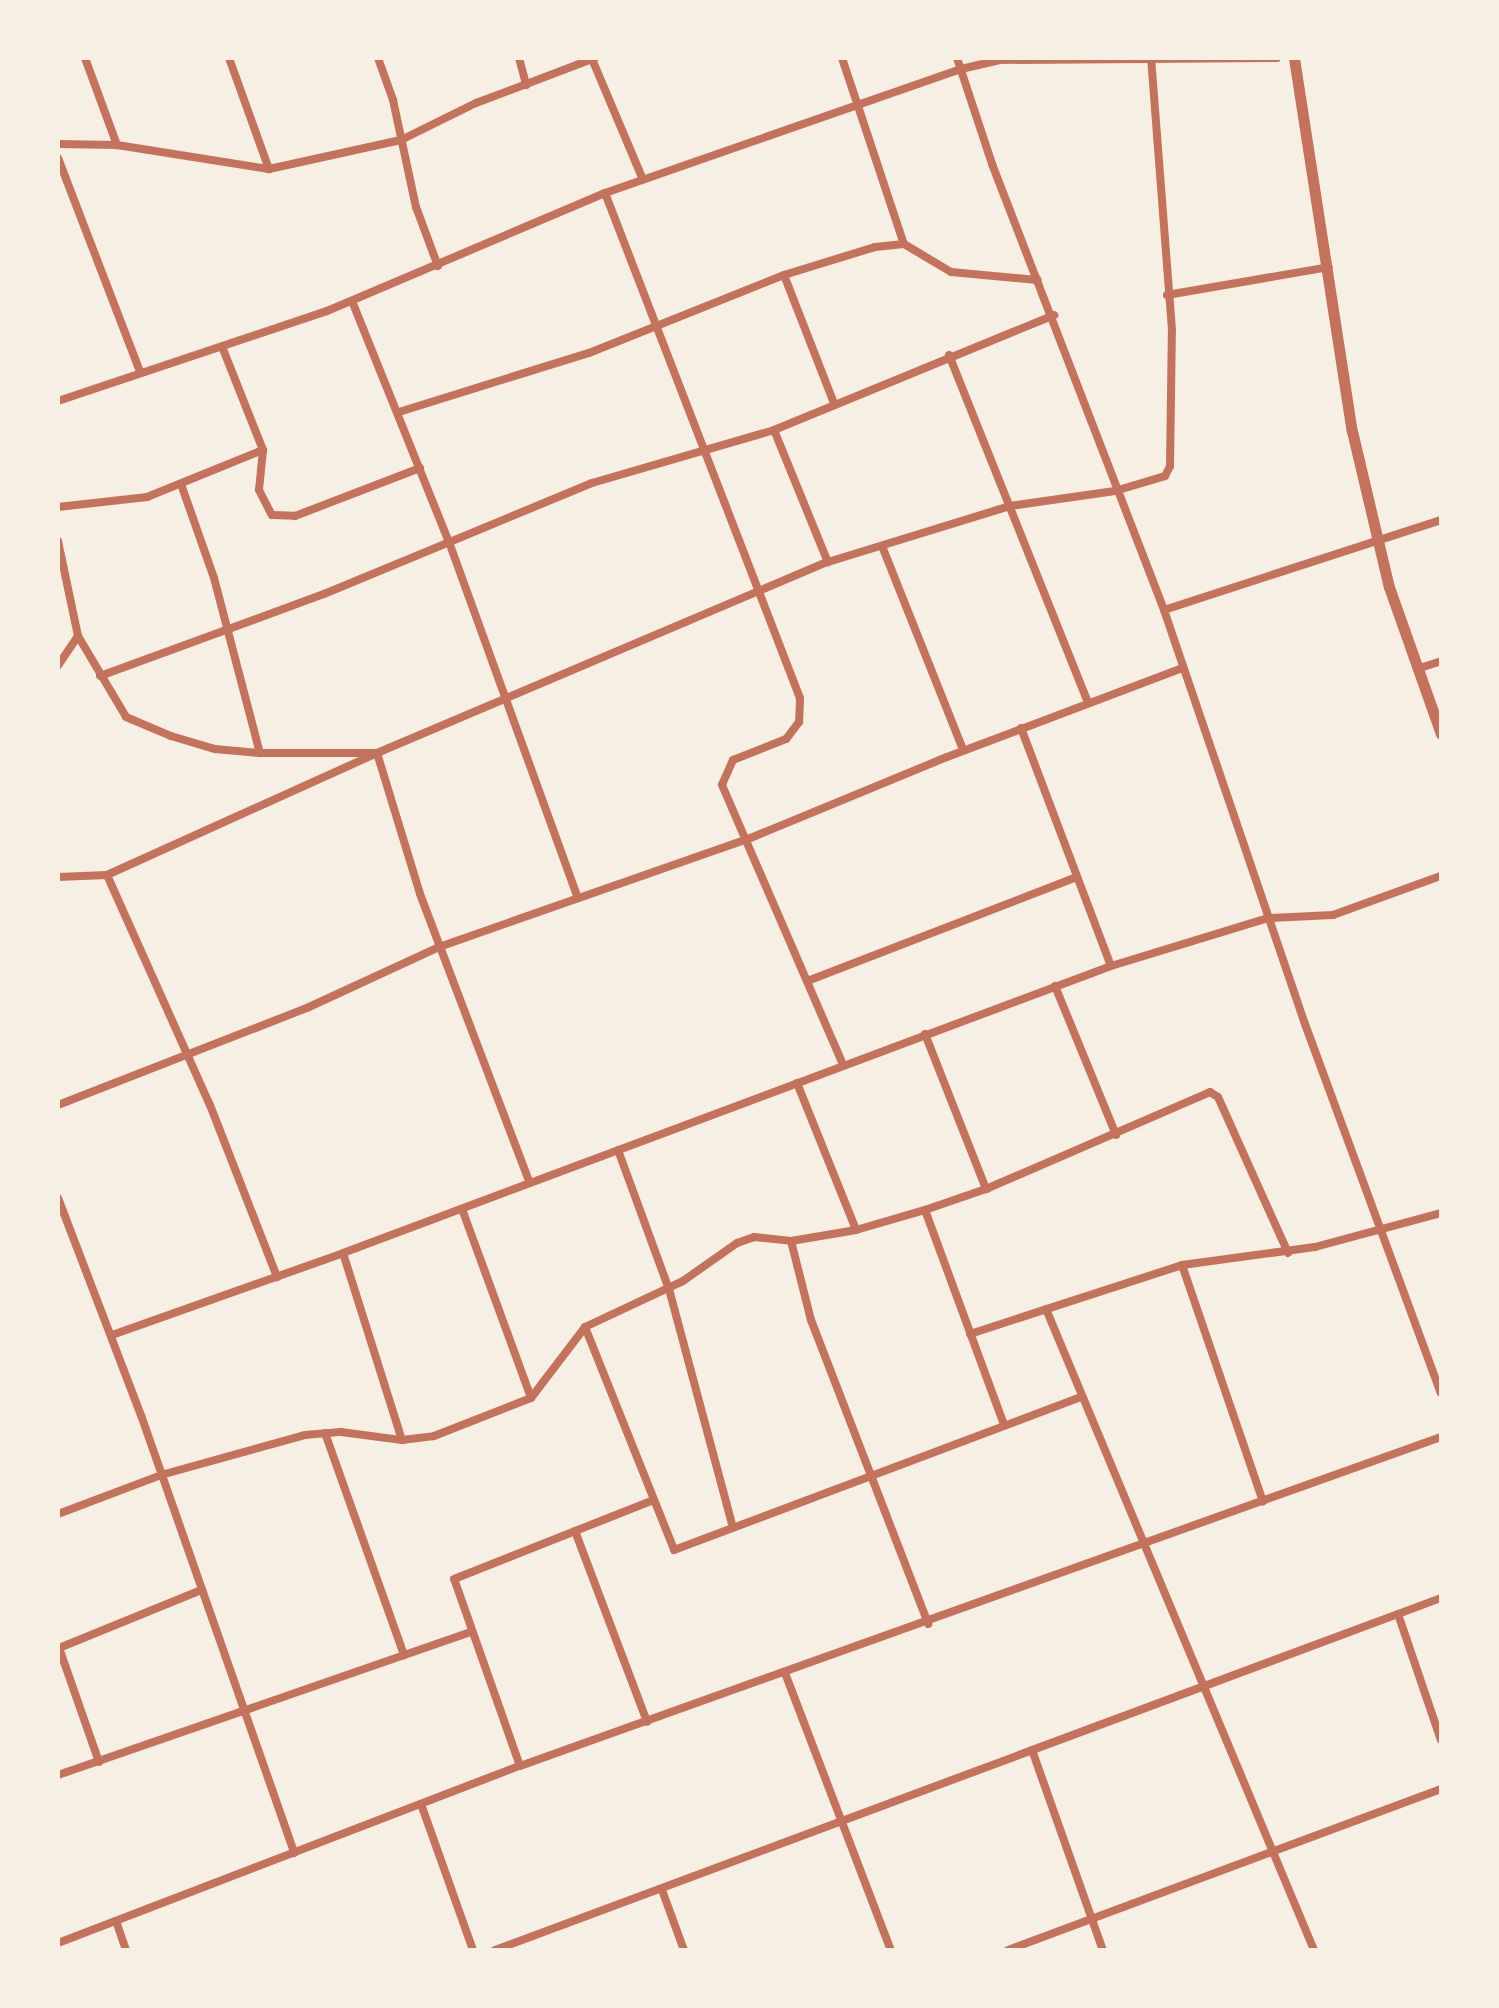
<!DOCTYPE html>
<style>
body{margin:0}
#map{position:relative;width:1499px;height:2008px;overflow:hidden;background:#f6efe4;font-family:Mulish,sans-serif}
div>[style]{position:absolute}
.minor>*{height:8px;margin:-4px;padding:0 4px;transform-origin:4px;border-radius:4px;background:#c5725c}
.tertiary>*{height:11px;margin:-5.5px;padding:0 5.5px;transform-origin:5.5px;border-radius:5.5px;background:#c5725c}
span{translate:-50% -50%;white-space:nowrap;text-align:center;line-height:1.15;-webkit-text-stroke:6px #f6efe4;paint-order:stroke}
.frame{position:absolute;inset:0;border:60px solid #f6efe4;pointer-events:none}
</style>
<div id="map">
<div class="minor">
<i style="left:85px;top:58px;width:93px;rotate:69.8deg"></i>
<i style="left:229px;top:58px;width:118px;rotate:70.2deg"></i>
<i style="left:378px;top:58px;width:45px;rotate:70.3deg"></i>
<i style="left:393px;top:100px;width:109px;rotate:77.9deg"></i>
<i style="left:416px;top:207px;width:63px;rotate:69.6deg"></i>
<i style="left:519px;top:58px;width:28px;rotate:75deg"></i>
<i style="left:842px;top:58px;width:196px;rotate:71.6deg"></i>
<i style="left:957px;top:58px;width:112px;rotate:71.7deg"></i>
<i style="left:992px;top:164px;width:478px;rotate:68.9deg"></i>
<i style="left:1164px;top:610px;width:437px;rotate:71.2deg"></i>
<i style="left:1305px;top:1024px;width:393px;rotate:69.8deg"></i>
<i style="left:592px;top:59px;width:131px;rotate:67.1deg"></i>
<i style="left:58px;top:144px;width:59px;rotate:1deg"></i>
<i style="left:117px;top:145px;width:154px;rotate:9deg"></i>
<i style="left:269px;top:169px;width:135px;rotate:-12.4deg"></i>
<i style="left:401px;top:140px;width:84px;rotate:-26.3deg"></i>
<i style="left:476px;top:103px;width:127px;rotate:-20.7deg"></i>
<i style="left:58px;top:158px;width:229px;rotate:69deg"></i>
<i style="left:605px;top:193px;width:541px;rotate:68.89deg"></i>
<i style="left:800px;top:698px;width:24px;rotate:92deg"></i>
<i style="left:799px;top:722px;width:21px;rotate:127deg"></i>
<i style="left:786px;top:739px;width:57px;rotate:158.4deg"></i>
<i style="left:733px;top:760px;width:27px;rotate:114deg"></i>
<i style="left:722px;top:785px;width:305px;rotate:66.6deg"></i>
<i style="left:784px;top:275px;width:137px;rotate:68.7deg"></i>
<i style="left:1167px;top:295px;width:164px;rotate:-9.8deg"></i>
<i style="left:352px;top:301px;width:260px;rotate:68.1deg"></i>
<i style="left:449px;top:542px;width:375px;rotate:70.1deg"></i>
<i style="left:223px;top:349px;width:109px;rotate:68.4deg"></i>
<i style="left:263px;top:450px;width:40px;rotate:95.7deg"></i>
<i style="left:259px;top:490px;width:28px;rotate:63deg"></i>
<i style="left:272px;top:515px;width:23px;rotate:2deg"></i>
<i style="left:295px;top:516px;width:134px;rotate:-21deg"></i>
<i style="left:949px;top:355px;width:375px;rotate:68.2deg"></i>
<i style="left:58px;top:401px;width:284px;rotate:-18.5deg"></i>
<i style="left:327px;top:311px;width:302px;rotate:-23deg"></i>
<i style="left:605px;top:193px;width:377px;rotate:-19.2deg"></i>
<i style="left:961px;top:69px;width:40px;rotate:-13deg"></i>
<i style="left:1000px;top:60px;width:277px;rotate:-0.4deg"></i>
<i style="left:399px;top:412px;width:199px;rotate:-17.3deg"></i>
<i style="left:589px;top:353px;width:210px;rotate:-21.8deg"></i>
<i style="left:784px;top:275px;width:95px;rotate:-17.1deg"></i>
<i style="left:875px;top:247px;width:29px;rotate:-6deg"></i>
<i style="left:904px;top:244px;width:55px;rotate:30.8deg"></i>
<i style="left:951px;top:272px;width:87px;rotate:5.3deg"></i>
<i style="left:774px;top:430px;width:143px;rotate:67.8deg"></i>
<i style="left:182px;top:487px;width:96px;rotate:70.6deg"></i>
<i style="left:214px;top:578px;width:181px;rotate:75.3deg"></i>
<i style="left:58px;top:507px;width:90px;rotate:-6.4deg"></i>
<i style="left:147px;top:497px;width:125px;rotate:-22.1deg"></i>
<i style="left:58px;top:541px;width:97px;rotate:78.1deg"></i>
<i style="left:78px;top:636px;width:36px;rotate:124deg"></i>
<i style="left:882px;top:546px;width:219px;rotate:68.3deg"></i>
<i style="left:1164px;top:610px;width:291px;rotate:-18deg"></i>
<i style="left:78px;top:636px;width:94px;rotate:59.3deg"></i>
<i style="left:126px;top:717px;width:49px;rotate:22.9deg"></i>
<i style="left:171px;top:736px;width:46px;rotate:16.5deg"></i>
<i style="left:215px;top:749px;width:45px;rotate:5.1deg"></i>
<i style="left:260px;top:753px;width:117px"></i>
<i style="left:377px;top:753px;width:490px;rotate:-23deg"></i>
<i style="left:828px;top:562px;width:190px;rotate:-17.1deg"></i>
<i style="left:1010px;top:506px;width:106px;rotate:-8.1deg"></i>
<i style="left:1115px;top:491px;width:52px;rotate:-16.7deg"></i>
<i style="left:1165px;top:476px;width:11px;rotate:-63deg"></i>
<i style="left:1170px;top:466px;width:136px;rotate:-89.2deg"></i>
<i style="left:1172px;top:330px;width:273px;rotate:-94.4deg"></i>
<i style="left:1417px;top:669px;width:25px;rotate:-18deg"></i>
<i style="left:100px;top:676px;width:239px;rotate:-20.1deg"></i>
<i style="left:324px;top:594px;width:290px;rotate:-22.5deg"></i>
<i style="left:592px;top:483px;width:190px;rotate:-16.2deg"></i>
<i style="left:774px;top:430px;width:303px;rotate:-22.3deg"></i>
<i style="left:1021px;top:728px;width:254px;rotate:69.3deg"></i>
<i style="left:107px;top:875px;width:252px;rotate:65.9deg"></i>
<i style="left:210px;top:1105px;width:185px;rotate:68.7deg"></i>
<i style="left:58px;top:877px;width:49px;rotate:-2.3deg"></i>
<i style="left:107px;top:875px;width:296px;rotate:-24.3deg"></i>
<i style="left:377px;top:753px;width:147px;rotate:73deg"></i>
<i style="left:420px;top:894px;width:309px;rotate:69.2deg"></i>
<i style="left:810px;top:980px;width:286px;rotate:-21.1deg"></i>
<i style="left:1055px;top:986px;width:161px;rotate:67.7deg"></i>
<i style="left:925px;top:1034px;width:167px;rotate:68.5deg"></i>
<i style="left:797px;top:1083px;width:158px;rotate:68.1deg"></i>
<i style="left:58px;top:1105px;width:269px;rotate:-21.3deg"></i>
<i style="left:309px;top:1007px;width:143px;rotate:-24.8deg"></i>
<i style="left:439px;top:947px;width:327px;rotate:-19.3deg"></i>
<i style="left:748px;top:839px;width:215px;rotate:-22.4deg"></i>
<i style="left:947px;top:757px;width:251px;rotate:-20.7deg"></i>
<i style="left:618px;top:1150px;width:148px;rotate:69.9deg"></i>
<i style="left:669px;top:1289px;width:247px;rotate:75deg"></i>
<i style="left:58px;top:1198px;width:235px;rotate:69.1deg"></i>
<i style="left:142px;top:1418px;width:461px;rotate:70.7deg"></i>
<i style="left:462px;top:1209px;width:201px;rotate:69.9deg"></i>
<i style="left:925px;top:1210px;width:229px;rotate:69.8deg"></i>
<i style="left:791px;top:1241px;width:81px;rotate:75.8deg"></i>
<i style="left:811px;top:1320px;width:326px;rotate:68.9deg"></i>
<i style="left:343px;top:1253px;width:196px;rotate:72.5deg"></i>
<i style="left:1182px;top:1265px;width:250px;rotate:71.1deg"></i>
<i style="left:1046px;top:1309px;width:695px;rotate:67.31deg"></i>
<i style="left:585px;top:1327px;width:240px;rotate:68.2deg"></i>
<i style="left:674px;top:1550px;width:434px;rotate:-20.6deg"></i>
<i style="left:970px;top:1334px;width:223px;rotate:-18deg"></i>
<i style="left:1182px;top:1265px;width:134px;rotate:-7.7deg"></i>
<i style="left:1315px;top:1247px;width:131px;rotate:-15.1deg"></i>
<i style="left:112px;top:1335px;width:245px;rotate:-19.5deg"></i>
<i style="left:343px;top:1253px;width:820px;rotate:-20.49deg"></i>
<i style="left:1111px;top:966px;width:164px;rotate:-17deg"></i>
<i style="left:1268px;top:918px;width:65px;rotate:-2.6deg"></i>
<i style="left:1333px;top:915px;width:115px;rotate:-19.9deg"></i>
<i style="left:325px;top:1433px;width:236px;rotate:70.4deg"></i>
<i style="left:58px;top:1514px;width:110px;rotate:-20.7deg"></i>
<i style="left:161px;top:1475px;width:149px;rotate:-15.5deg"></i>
<i style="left:305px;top:1435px;width:36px;rotate:-5deg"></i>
<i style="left:341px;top:1432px;width:62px;rotate:7.5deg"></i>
<i style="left:402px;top:1440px;width:32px;rotate:-7deg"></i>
<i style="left:434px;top:1436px;width:104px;rotate:-21.4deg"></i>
<i style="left:531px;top:1398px;width:89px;rotate:-52.7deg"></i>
<i style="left:585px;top:1327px;width:108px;rotate:-25.1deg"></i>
<i style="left:683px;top:1281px;width:66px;rotate:-35.1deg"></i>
<i style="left:737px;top:1243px;width:18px;rotate:-19deg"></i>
<i style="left:754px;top:1237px;width:37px;rotate:6deg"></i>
<i style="left:791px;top:1241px;width:66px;rotate:-9.6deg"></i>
<i style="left:856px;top:1230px;width:72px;rotate:-16.2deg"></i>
<i style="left:925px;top:1210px;width:65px;rotate:-19deg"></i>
<i style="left:986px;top:1189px;width:244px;rotate:-23.4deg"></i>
<i style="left:1210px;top:1092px;width:9px;rotate:32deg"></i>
<i style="left:1218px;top:1097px;width:171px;rotate:65.8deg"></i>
<i style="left:575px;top:1531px;width:204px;rotate:69.3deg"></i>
<i style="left:1398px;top:1614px;width:133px;rotate:71.2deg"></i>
<i style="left:785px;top:1673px;width:297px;rotate:69.1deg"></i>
<i style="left:1032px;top:1750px;width:212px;rotate:70.5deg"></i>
<i style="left:99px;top:1762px;width:121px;rotate:-109.3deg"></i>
<i style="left:59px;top:1648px;width:153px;rotate:-22.2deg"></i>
<i style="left:520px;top:1766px;width:198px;rotate:-109.4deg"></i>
<i style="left:454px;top:1579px;width:212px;rotate:-21.6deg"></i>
<i style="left:58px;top:1775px;width:436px;rotate:-19.1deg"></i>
<i style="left:421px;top:1804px;width:155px;rotate:70.4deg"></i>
<i style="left:662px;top:1890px;width:64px;rotate:69.9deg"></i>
<i style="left:116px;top:1921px;width:31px;rotate:71deg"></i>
<i style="left:58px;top:1943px;width:495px;rotate:-21deg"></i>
<i style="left:520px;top:1766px;width:978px;rotate:-19.66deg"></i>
<i style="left:495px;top:1950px;width:1009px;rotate:-20.41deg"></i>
<i style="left:1008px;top:1950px;width:462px;rotate:-20.4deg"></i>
</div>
<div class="tertiary">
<i style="left:1294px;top:58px;width:377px;rotate:81.2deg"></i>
<i style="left:1352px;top:431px;width:160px;rotate:76.7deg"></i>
<i style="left:1389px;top:587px;width:156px;rotate:70.5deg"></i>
</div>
<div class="frame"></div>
</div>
